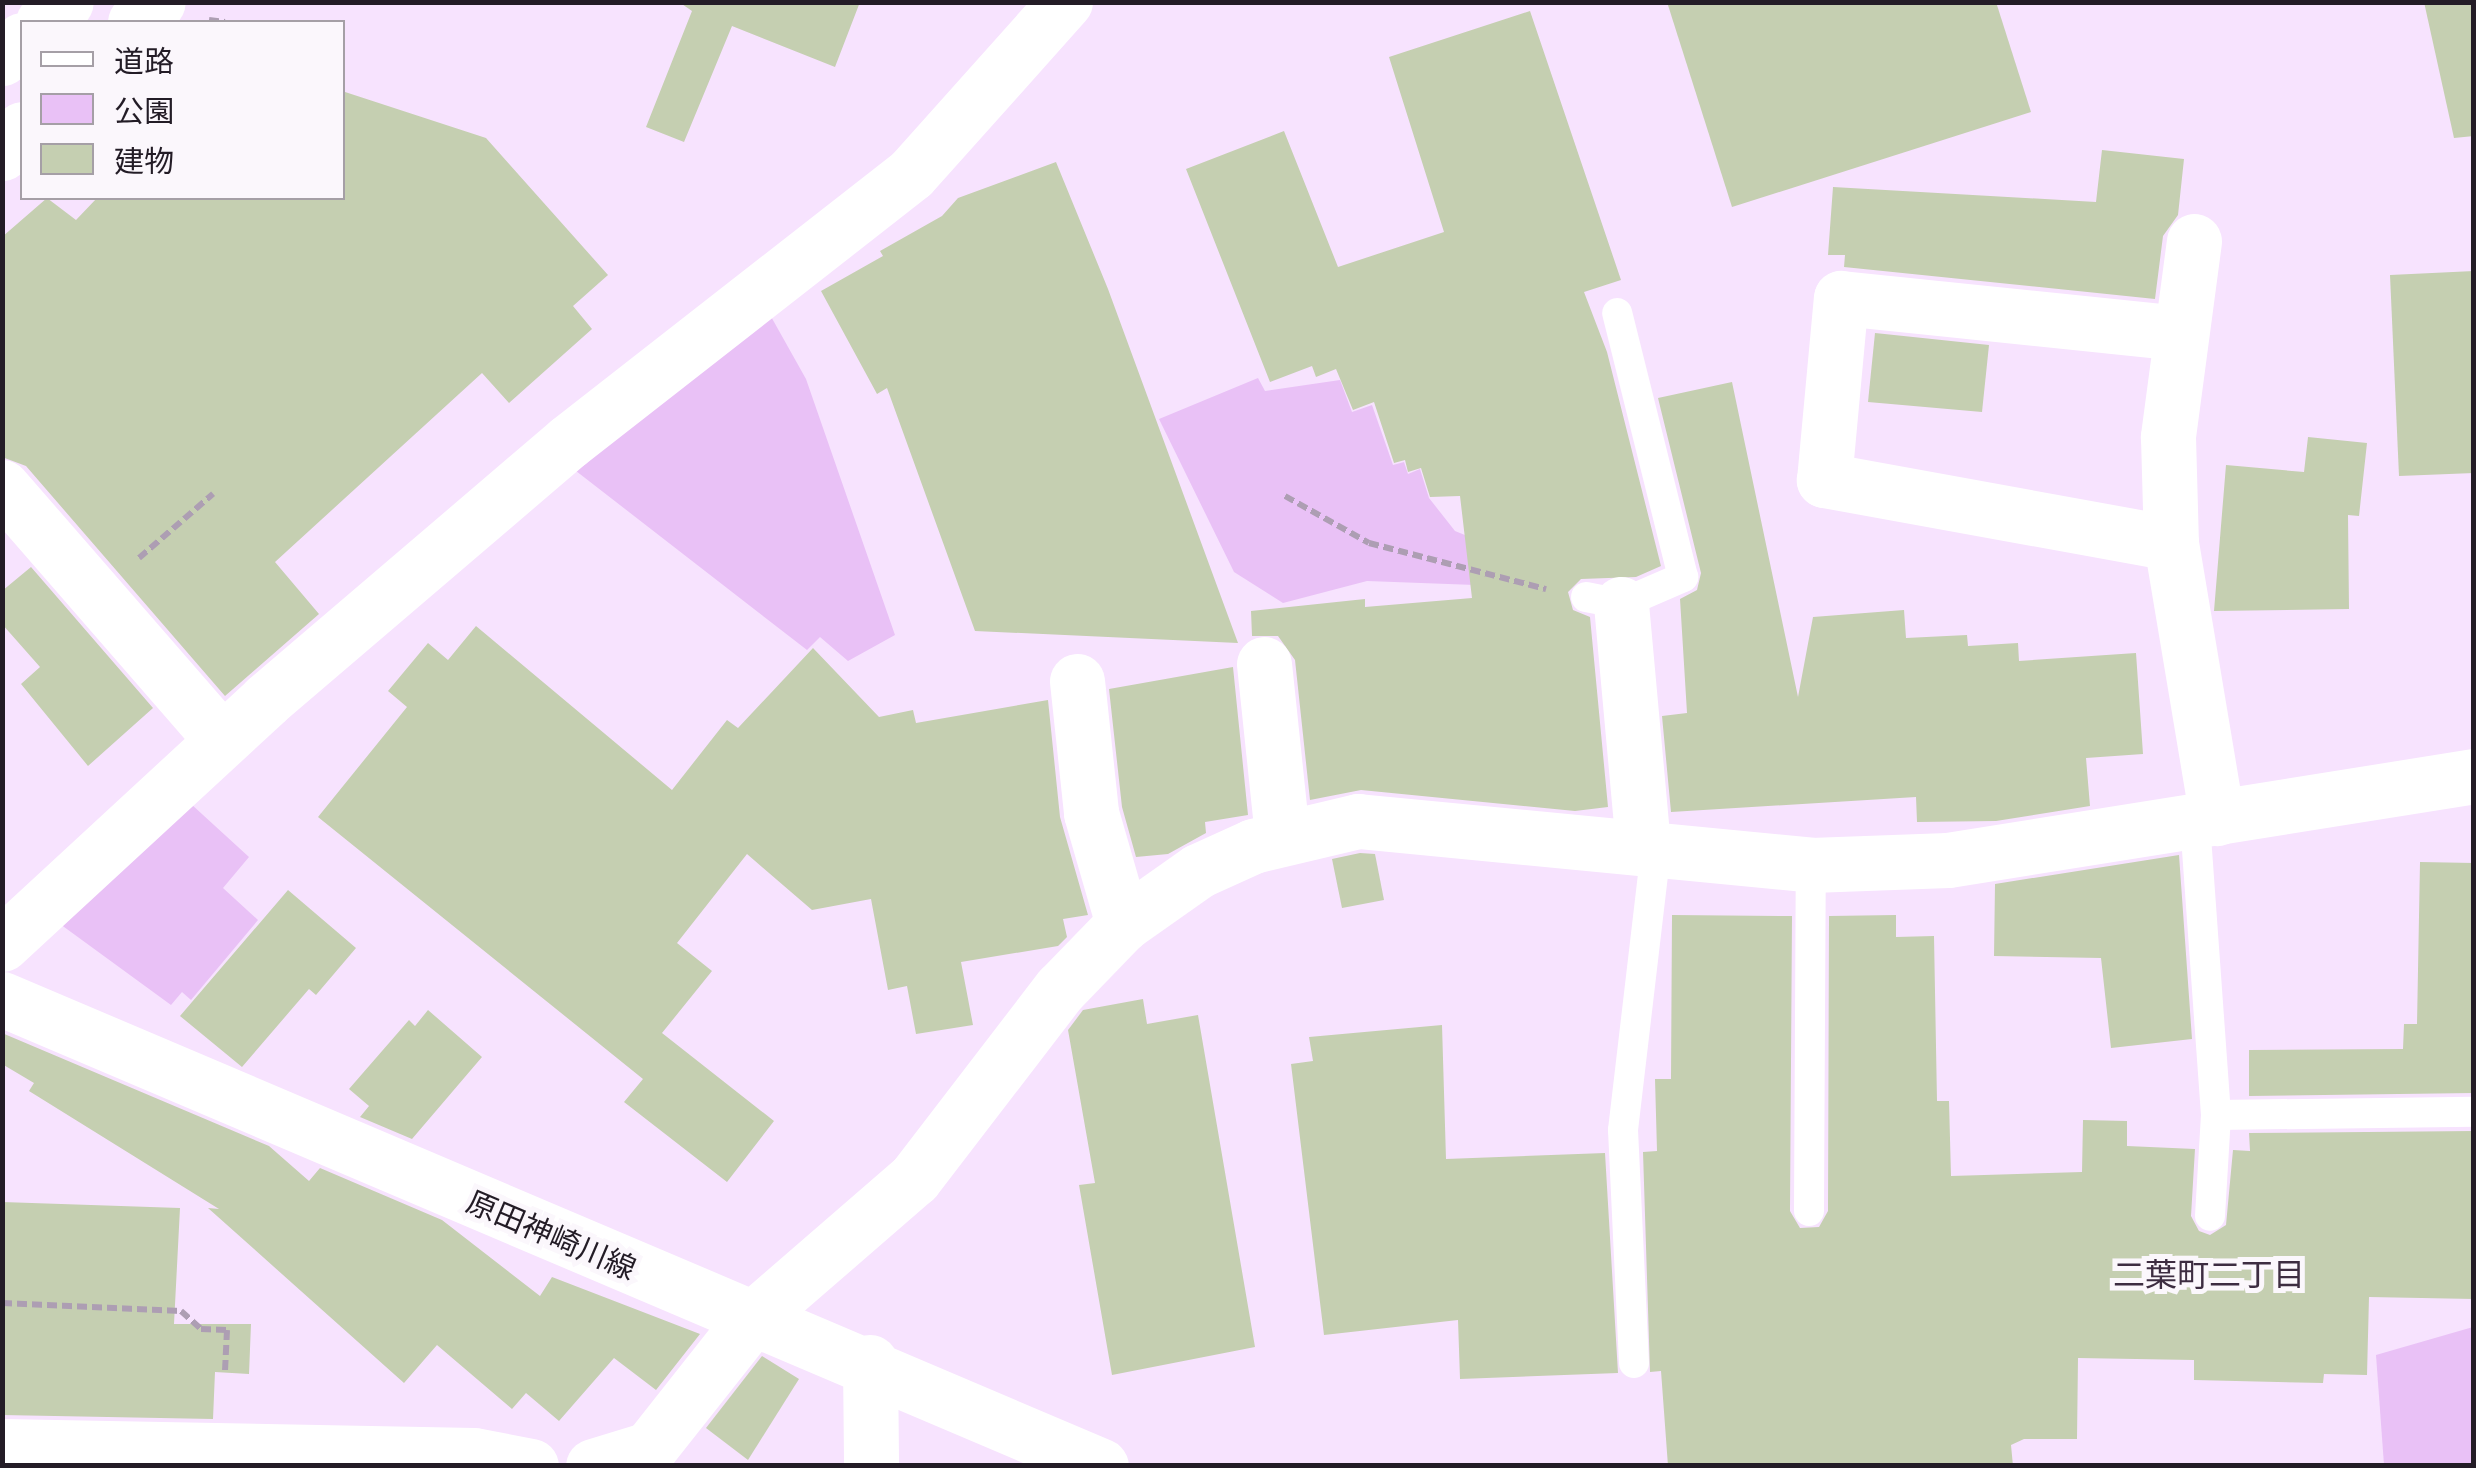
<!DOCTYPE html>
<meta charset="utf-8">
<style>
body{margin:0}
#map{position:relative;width:2476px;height:1468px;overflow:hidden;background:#f7e3fe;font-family:Rubik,"Noto Sans JP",sans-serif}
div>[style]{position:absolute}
.green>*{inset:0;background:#e9c1f6}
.building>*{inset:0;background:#c5cfb1}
.path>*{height:6px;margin-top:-3px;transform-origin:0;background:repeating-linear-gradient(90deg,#ad9eb3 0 10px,transparent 0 15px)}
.service>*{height:30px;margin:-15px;padding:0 15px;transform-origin:15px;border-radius:15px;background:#fff}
.minor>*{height:55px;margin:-27.5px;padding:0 27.5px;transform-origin:27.5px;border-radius:27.5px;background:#fff}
.tertiary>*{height:55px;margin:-27.5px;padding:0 27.5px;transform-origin:27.5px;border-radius:27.5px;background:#fff}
span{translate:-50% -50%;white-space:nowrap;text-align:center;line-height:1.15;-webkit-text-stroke:10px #fbf7fc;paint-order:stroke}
.street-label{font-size:30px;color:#231c26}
.neighbourhood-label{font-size:32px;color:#3d2d41}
.frame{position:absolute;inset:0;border:5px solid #231c26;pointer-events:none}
.legend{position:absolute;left:20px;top:20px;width:325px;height:180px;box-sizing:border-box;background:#fbf7fc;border:2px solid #a59fa6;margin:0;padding:12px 18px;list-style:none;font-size:30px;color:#231c26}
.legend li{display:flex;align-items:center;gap:20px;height:50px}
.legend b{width:50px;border:2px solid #a59fa6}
</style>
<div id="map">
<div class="green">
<i style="clip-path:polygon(769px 313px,806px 379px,895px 635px,848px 661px,820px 637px,807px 650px,567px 464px)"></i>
<i style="clip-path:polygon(1258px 378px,1265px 391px,1340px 380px,1352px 412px,1372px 405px,1393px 465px,1404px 462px,1408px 474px,1420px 469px,1429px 498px,1455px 531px,1492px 546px,1475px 585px,1367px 581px,1283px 603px,1234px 572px,1159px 419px)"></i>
<i style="clip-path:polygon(191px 804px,249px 857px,223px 888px,258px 920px,191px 1000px,182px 992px,171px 1005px,60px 924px)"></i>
<i style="clip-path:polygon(2473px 1327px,2473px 1465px,2384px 1465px,2376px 1355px)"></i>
</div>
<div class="building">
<i style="clip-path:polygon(679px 2px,860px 2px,835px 67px,732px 26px,684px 142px,646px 127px,692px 11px)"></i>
<i style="clip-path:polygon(1667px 2px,1996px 2px,2031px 112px,1732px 207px)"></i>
<i style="clip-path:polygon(2424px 2px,2474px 2px,2474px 136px,2454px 138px)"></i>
<i style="clip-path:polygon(1530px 11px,1621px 280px,1584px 292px,1607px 352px,1661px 566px,1636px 577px,1581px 579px,1568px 592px,1573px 610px,1590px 617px,1608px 807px,1575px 811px,1361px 790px,1310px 800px,1295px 660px,1278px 636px,1252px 636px,1251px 611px,1365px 599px,1365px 607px,1472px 598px,1460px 496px,1430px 497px,1421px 468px,1408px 472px,1405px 460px,1394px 463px,1374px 402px,1353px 410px,1336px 369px,1316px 377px,1312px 366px,1270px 382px,1186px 169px,1284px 131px,1338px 267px,1444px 232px,1389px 57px)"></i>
<i style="clip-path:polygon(342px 91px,486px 138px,608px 275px,573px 306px,592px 329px,509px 403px,482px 373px,275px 562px,319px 614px,225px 696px,26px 466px,2px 457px,2px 237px,47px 198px,76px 220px,97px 198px,342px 198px)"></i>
<i style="clip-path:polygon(2102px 150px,2184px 159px,2178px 215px,2163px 236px,2155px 299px,1844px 267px,1845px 255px,1828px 255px,1833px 187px,2096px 202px)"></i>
<i style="clip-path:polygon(1056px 162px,1108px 289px,1238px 643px,975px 631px,887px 388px,877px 394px,821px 291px,883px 256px,880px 251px,942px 216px,958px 198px)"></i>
<i style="clip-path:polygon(2474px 271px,2474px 473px,2399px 476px,2390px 275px)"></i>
<i style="clip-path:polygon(1875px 333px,1989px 345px,1982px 412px,1868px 402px)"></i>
<i style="clip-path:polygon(1732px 382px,1798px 697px,1813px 617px,1904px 610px,1906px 638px,1967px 635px,1968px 646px,2018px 643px,2019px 661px,2136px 653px,2143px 754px,2086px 758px,2090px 806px,1996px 821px,1917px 822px,1916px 797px,1671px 812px,1662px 716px,1687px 713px,1680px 599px,1697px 590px,1701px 573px,1658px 398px)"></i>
<i style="clip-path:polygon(2308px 437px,2367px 443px,2359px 516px,2348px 515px,2349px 609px,2214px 611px,2226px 465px,2304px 472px)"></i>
<i style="clip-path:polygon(31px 567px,153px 708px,88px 766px,21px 684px,40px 667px,2px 624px,2px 591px)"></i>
<i style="clip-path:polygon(476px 626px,672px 790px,727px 720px,738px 728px,813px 648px,879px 717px,913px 710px,916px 723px,1048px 700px,1060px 817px,1088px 915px,1063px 919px,1067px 937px,1058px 946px,961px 962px,973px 1025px,916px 1034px,907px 986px,888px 990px,871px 899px,812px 910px,747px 854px,677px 943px,712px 971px,662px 1033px,774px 1121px,727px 1182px,624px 1102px,643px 1079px,318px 817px,407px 707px,388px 691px,428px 643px,448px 660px)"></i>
<i style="clip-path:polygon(1233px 667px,1248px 815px,1205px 822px,1206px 833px,1168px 854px,1136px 857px,1122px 807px,1109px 689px)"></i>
<i style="clip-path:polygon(1360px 853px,1375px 854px,1384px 900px,1342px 908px,1332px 859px)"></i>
<i style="clip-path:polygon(2179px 855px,2192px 1039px,2111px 1048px,2101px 958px,1994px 956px,1995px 884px)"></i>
<i style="clip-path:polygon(2420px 862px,2474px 863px,2474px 1093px,2249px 1096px,2249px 1050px,2403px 1049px,2404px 1024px,2417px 1024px)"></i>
<i style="clip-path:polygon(288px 890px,356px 948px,316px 995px,309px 989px,242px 1067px,180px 1016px)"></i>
<i style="clip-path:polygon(1672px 915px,1792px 916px,1790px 1211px,1800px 1228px,1819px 1227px,1828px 1211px,1829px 916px,1896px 915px,1896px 937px,1934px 936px,1937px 1101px,1949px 1101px,1951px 1176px,2082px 1172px,2083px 1120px,2127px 1121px,2127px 1146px,2195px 1149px,2191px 1216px,2199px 1231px,2210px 1235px,2226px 1225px,2233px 1150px,2250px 1151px,2249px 1133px,2474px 1131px,2474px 1299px,2369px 1297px,2367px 1375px,2324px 1374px,2323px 1383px,2194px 1380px,2194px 1360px,2078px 1358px,2077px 1439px,2024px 1439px,2011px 1445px,2013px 1466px,1668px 1466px,1661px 1371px,1650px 1372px,1643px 1152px,1657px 1151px,1655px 1079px,1671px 1079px)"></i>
<i style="clip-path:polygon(1143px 999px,1147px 1024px,1198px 1015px,1255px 1347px,1112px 1375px,1079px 1185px,1095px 1183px,1068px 1030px,1083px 1010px)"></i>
<i style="clip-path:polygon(428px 1010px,482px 1057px,412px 1139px,360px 1117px,369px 1106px,349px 1089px,409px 1020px,415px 1026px)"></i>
<i style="clip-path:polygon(1442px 1025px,1446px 1159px,1605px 1153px,1618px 1373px,1460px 1379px,1458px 1320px,1324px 1335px,1291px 1064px,1313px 1061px,1309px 1037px)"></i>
<i style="clip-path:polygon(2px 1033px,269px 1146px,309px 1181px,320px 1168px,442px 1220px,540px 1296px,552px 1277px,700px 1334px,656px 1390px,614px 1358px,559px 1421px,526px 1393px,512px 1409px,437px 1345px,404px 1383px,208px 1208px,219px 1209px,29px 1091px,34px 1083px,2px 1064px)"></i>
<i style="clip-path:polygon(2px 1202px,180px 1208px,174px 1324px,251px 1324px,249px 1374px,215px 1372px,213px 1419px,2px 1415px)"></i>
<i style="clip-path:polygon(762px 1356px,799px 1379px,748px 1460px,706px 1428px)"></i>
</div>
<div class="path">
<i style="left:209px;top:20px;width:16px;rotate:7deg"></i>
<i style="left:1285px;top:496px;width:96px;rotate:29.2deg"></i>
<i style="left:1369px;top:543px;width:183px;rotate:14.6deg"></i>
<i style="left:139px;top:558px;width:98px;rotate:-40.9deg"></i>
<i style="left:2px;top:1303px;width:179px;rotate:2.6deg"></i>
<i style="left:181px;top:1311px;width:27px;rotate:42deg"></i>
<i style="left:201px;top:1329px;width:26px;rotate:2deg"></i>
<i style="left:227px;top:1330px;width:41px;rotate:92.8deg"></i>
</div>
<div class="service">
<i style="left:1586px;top:597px;width:36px;rotate:11deg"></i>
<i style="left:1621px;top:604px;width:68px;rotate:-23.5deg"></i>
<i style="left:1683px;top:577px;width:272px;rotate:-104deg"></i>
<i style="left:2195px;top:822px;width:294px;rotate:85.9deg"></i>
<i style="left:2216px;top:1115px;width:101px;rotate:93.4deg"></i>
<i style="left:2216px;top:1115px;width:258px;rotate:-0.7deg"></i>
<i style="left:1809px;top:1211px;width:346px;rotate:-89.7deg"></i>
<i style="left:1634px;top:1363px;width:233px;rotate:-92.7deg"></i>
<i style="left:1623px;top:1130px;width:284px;rotate:-83.3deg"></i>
</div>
<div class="minor">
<i style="left:2194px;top:241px;width:198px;rotate:97.6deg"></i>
<i style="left:2168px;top:437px;width:106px;rotate:88.4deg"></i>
<i style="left:2171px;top:543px;width:279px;rotate:80.5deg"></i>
<i style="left:2px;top:487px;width:335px;rotate:49deg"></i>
<i style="left:2171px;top:543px;width:353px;rotate:-169.7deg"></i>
<i style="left:1824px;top:480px;width:183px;rotate:-84.7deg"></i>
<i style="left:1841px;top:298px;width:342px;rotate:5.9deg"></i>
<i style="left:1621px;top:604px;width:244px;rotate:84.8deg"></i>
<i style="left:1264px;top:664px;width:173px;rotate:84deg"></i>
<i style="left:1077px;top:681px;width:133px;rotate:83.9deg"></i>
<i style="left:1091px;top:813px;width:116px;rotate:73.9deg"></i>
<i style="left:2px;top:944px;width:359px;rotate:-42.7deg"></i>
<i style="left:266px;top:700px;width:397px;rotate:-40.5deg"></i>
<i style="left:568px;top:442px;width:435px;rotate:-38deg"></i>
<i style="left:911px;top:174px;width:231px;rotate:-48.2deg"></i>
<i style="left:870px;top:1362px;width:104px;rotate:89.4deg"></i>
<i style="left:2px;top:1446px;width:472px;rotate:1.1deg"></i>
<i style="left:474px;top:1455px;width:58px;rotate:10.9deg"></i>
<i style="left:593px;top:1466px;width:59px;rotate:-16.9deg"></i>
<i style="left:649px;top:1449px;width:164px;rotate:-51.7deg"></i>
<i style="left:751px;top:1320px;width:216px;rotate:-40.9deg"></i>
<i style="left:914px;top:1179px;width:240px;rotate:-52.5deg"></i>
<i style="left:1060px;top:989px;width:91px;rotate:-45.9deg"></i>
<i style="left:1123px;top:924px;width:92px;rotate:-35.2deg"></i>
<i style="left:1198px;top:871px;width:60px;rotate:-24.4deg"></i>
<i style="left:1253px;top:846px;width:108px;rotate:-13.4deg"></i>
<i style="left:1358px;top:821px;width:455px;rotate:5.5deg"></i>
<i style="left:1811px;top:865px;width:137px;rotate:-2.1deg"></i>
<i style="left:1948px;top:860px;width:533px;rotate:-9.07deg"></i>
</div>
<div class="tertiary">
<i style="left:43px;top:22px;width:30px;rotate:-41deg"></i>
<i style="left:135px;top:22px;width:30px;rotate:-41deg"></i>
<i style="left:2px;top:58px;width:27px;rotate:-42deg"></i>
<i style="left:2px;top:153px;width:31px;rotate:-50deg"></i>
<i style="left:2px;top:999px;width:1194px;rotate:23.02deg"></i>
</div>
<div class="street-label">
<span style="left:551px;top:1236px;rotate:23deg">原田神崎川線</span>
</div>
<div class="neighbourhood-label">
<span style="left:2209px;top:1275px">二葉町二丁目</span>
</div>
<div class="frame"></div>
<ul class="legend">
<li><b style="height:12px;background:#fff"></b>道路</li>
<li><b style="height:28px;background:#e9c1f6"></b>公園</li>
<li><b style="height:28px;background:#c5cfb1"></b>建物</li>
</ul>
</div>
